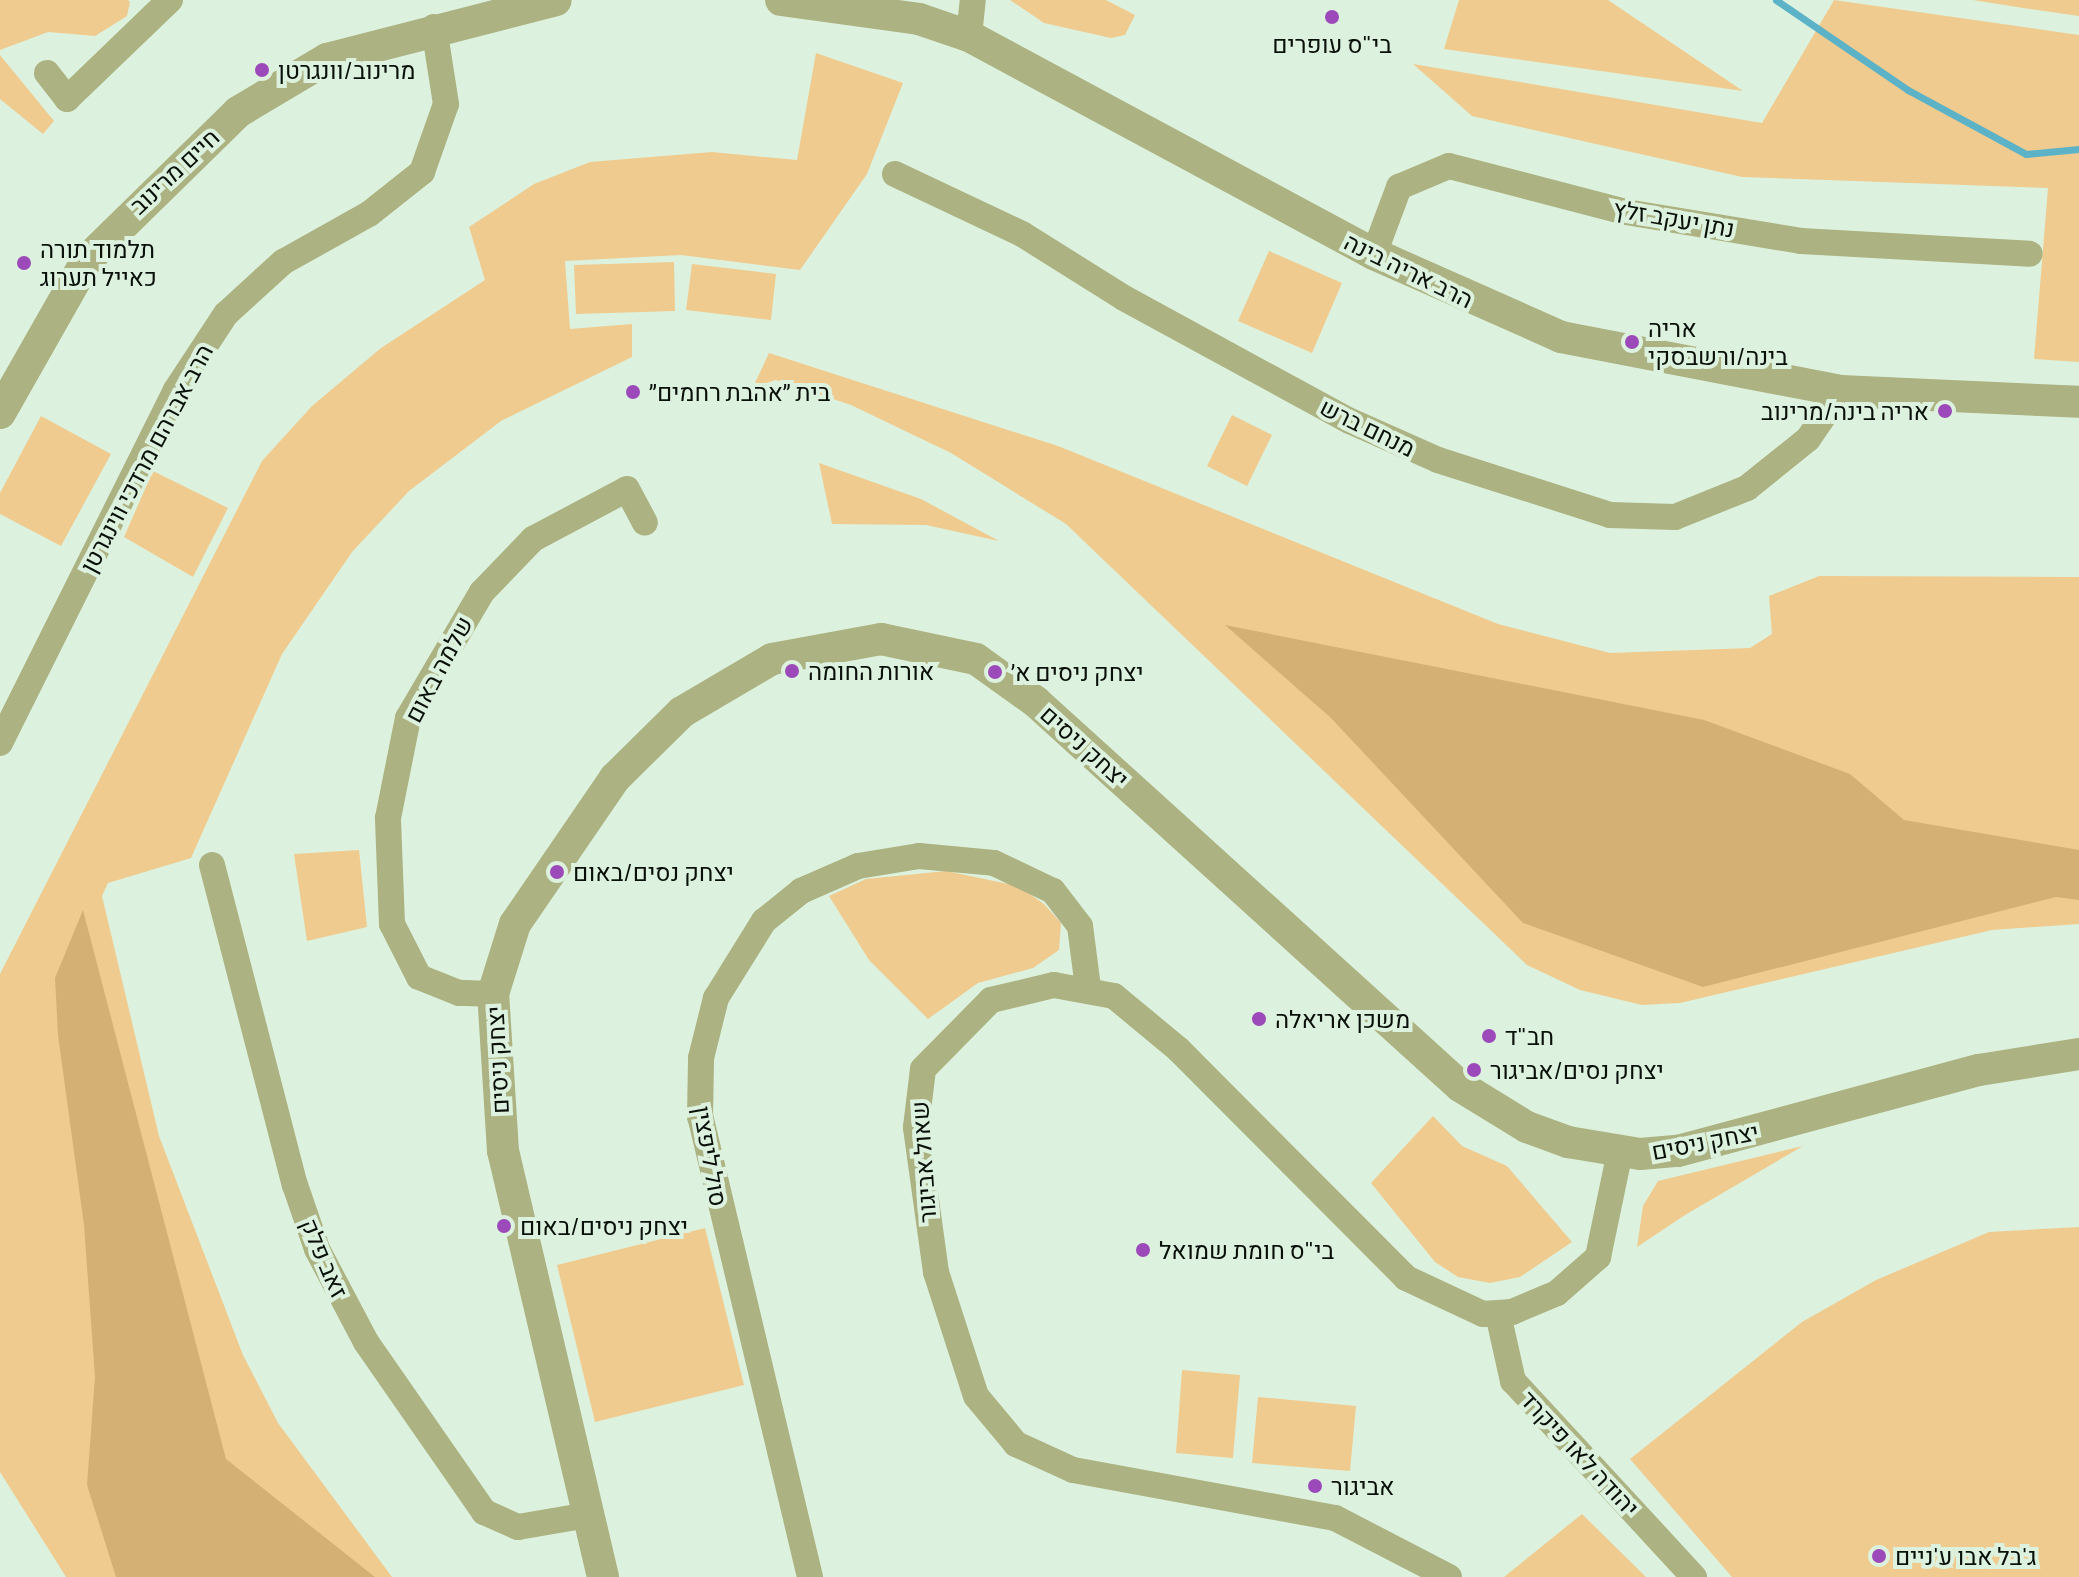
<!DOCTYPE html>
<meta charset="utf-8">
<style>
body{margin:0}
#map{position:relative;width:2079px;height:1577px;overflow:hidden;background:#ddf2de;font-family:Manrope,Heebo,sans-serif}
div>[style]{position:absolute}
.green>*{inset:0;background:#efcb8f}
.forest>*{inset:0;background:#d4b074}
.stream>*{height:7px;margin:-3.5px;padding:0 3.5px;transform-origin:3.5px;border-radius:3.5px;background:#5cb2c6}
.minor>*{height:26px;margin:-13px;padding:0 13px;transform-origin:13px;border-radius:13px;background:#acb281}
.tertiary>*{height:32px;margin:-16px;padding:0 16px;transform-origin:16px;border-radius:16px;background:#acb281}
.dots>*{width:22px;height:22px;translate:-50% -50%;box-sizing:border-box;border:4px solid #ddf2de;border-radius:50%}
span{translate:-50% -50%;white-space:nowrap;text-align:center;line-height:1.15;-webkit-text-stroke:8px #ddf2de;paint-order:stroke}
.poi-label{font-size:24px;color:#09100a}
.left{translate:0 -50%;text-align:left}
.right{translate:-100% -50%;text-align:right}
.street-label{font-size:24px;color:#09100a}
</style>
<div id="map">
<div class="green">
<i style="clip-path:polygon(0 0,128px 0,130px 2px,127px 16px,95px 36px,48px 32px,0 50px)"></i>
<i style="clip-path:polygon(1010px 0,1106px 0,1135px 15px,1125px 35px,1111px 38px,1044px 23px)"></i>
<i style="clip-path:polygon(1459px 0,1608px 0,1743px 91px,1444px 49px)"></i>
<i style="clip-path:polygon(1834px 0,2079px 35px,2079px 362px,2034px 359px,2048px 188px,1742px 177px,1472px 116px,1413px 64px,1762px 123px)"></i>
<i style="clip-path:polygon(1973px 0,2079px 0,2079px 16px,2023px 8px)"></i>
<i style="clip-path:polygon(816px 53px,903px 83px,867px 174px,800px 270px,681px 255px,565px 261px,570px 329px,632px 324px,632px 357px,501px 421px,409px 491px,352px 552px,282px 654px,191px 858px,108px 883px,102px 896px,159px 1136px,243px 1355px,278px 1423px,392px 1577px,66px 1577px,0 1472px,0 974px,262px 461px,312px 406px,381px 348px,485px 280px,469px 227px,534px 184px,590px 162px,712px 152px,797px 160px)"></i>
<i style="clip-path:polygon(0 55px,54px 121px,43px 134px,0 99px)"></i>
<i style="clip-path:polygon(1269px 251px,1342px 283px,1312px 353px,1238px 321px)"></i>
<i style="clip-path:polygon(674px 262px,675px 311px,576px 314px,574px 265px)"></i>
<i style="clip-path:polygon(692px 264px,776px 274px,771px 320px,686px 310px)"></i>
<i style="clip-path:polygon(769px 353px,1058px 446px,1498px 624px,1610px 653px,1750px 648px,1772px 634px,1769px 596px,1819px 576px,2079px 577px,2079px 924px,1992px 930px,1680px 1003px,1642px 1005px,1580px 990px,1527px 965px,1066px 524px,951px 453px,851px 405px,776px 380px,753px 387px)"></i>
<i style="clip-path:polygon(1232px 415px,1272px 435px,1247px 486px,1207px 466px)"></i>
<i style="clip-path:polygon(41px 416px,111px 454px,61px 546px,0 514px,0 493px)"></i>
<i style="clip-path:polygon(819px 463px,921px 499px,999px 541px,926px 525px,832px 524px)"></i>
<i style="clip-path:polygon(153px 471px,228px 508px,193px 577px,124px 537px)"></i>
<i style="clip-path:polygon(359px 850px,367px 927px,307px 941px,294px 854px)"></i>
<i style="clip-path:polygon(946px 871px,1018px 886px,1044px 904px,1061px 923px,1059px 950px,1033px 968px,978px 983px,928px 1019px,869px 960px,829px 896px,866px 879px)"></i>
<i style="clip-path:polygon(1433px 1116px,1462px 1146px,1507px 1166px,1572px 1242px,1520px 1277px,1490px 1283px,1458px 1277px,1435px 1262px,1371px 1183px)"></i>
<i style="clip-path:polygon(1803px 1146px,1685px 1215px,1637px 1247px,1643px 1206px,1658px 1181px)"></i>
<i style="clip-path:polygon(2079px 1227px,2079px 1577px,1732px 1577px,1630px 1459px,1802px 1322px,1876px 1280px,1989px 1232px)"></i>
<i style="clip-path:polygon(705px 1228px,744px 1385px,595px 1422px,557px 1265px)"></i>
<i style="clip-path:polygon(1182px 1370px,1240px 1375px,1233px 1458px,1176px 1453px)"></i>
<i style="clip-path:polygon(1258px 1397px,1356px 1406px,1350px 1471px,1252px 1463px)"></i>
<i style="clip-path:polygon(1582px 1514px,1646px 1577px,1504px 1577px)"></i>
</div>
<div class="forest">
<i style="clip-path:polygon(1225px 625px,1704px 720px,1850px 774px,1904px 820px,2079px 850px,2079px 900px,2056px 897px,1703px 987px,1523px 923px,1331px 718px)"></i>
<i style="clip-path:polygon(83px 910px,226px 1459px,375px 1577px,116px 1577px,87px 1485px,95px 1377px,84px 1225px,58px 1035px,55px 978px)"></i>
</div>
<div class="stream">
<i style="left:1776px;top:0;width:160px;rotate:34.3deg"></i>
<i style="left:1908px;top:90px;width:134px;rotate:28.5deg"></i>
<i style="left:2026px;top:154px;width:53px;rotate:-5.4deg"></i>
</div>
<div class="minor">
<i style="left:969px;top:36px;width:36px;rotate:-84deg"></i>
<i style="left:47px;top:73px;width:33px;rotate:52deg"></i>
<i style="left:67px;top:99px;width:143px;rotate:-43.9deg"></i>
<i style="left:895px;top:174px;width:140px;rotate:25.3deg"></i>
<i style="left:1022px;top:234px;width:120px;rotate:32.1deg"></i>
<i style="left:1124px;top:298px;width:257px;rotate:28.6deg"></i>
<i style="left:1350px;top:421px;width:96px;rotate:23.9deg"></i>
<i style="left:1438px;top:460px;width:181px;rotate:17.7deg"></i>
<i style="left:1610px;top:515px;width:65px;rotate:1.8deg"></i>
<i style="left:1675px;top:517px;width:78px;rotate:-21.9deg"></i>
<i style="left:1747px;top:488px;width:78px;rotate:-38.8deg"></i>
<i style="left:1808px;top:439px;width:58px;rotate:-55.5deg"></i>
<i style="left:1374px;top:254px;width:72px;rotate:-69.5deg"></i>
<i style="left:1399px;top:187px;width:54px;rotate:-22.8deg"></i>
<i style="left:1449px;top:166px;width:183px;rotate:14.6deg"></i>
<i style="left:1626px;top:212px;width:177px;rotate:9.4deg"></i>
<i style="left:1801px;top:241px;width:229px;rotate:3.2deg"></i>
<i style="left:0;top:743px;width:394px;rotate:-63.5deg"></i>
<i style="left:176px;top:390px;width:91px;rotate:-56.7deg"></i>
<i style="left:226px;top:314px;width:77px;rotate:-42.4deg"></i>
<i style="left:283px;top:262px;width:98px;rotate:-29.2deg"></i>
<i style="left:369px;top:214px;width:68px;rotate:-38.4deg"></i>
<i style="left:422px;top:172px;width:72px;rotate:-70.6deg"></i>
<i style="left:446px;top:104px;width:78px;rotate:-98.9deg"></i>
<i style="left:212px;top:865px;width:331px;rotate:75.5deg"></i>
<i style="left:295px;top:1185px;width:68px;rotate:71deg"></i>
<i style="left:317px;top:1249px;width:105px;rotate:62.2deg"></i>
<i style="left:366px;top:1342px;width:207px;rotate:55.2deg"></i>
<i style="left:484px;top:1512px;width:37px;rotate:24deg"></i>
<i style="left:518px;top:1527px;width:71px;rotate:-9.7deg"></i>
<i style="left:493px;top:994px;width:34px;rotate:-178deg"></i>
<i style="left:459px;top:993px;width:43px;rotate:-158.2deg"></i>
<i style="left:419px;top:977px;width:59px;rotate:-117deg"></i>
<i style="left:392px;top:924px;width:106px;rotate:-92.2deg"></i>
<i style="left:388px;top:818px;width:102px;rotate:-78.7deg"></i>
<i style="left:408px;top:718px;width:146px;rotate:-59.6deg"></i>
<i style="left:482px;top:592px;width:74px;rotate:-46.1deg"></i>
<i style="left:533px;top:539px;width:106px;rotate:-28deg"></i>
<i style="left:627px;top:489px;width:38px;rotate:62deg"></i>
<i style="left:1498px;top:1314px;width:69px;rotate:77.4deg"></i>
<i style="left:1513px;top:1381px;width:267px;rotate:47.3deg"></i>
<i style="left:810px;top:1577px;width:473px;rotate:-103.4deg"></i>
<i style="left:700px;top:1117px;width:59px;rotate:-89deg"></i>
<i style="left:701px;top:1058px;width:62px;rotate:-76deg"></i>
<i style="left:716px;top:998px;width:91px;rotate:-58.1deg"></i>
<i style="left:764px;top:921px;width:48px;rotate:-39deg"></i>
<i style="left:801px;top:891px;width:62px;rotate:-23.7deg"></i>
<i style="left:858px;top:866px;width:62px;rotate:-9.3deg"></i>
<i style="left:919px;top:856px;width:75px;rotate:5.3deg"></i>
<i style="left:994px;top:863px;width:65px;rotate:25.4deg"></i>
<i style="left:1053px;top:891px;width:44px;rotate:52.4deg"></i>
<i style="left:1080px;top:926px;width:63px;rotate:82.6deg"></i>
<i style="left:1449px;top:1577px;width:128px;rotate:-152.6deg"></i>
<i style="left:1335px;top:1518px;width:266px;rotate:-169.6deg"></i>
<i style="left:1073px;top:1470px;width:63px;rotate:-155.5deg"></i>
<i style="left:1016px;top:1444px;width:62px;rotate:-129.8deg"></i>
<i style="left:976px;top:1396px;width:130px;rotate:-107.9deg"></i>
<i style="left:936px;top:1272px;width:146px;rotate:-97.9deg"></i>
<i style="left:916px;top:1127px;width:58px;rotate:-83.1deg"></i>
<i style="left:923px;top:1069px;width:97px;rotate:-45.4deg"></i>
<i style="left:991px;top:1000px;width:65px;rotate:-13.4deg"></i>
<i style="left:1054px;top:985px;width:61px;rotate:10.4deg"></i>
<i style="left:1114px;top:996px;width:83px;rotate:39.6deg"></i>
<i style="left:1178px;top:1049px;width:323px;rotate:45.1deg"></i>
<i style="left:1406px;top:1278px;width:85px;rotate:25.1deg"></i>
<i style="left:1483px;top:1314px;width:29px;rotate:-4deg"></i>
<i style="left:1512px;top:1312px;width:49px;rotate:-22.9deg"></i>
<i style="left:1557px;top:1293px;width:55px;rotate:-41.3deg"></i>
<i style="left:1598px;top:1257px;width:107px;rotate:-78.2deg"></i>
</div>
<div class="tertiary">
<i style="left:781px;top:0;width:139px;rotate:7.8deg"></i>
<i style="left:919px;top:19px;width:53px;rotate:18.8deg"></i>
<i style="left:969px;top:36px;width:460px;rotate:28.3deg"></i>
<i style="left:1374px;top:254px;width:205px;rotate:23.9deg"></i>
<i style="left:1561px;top:337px;width:285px;rotate:10.9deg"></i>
<i style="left:1841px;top:391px;width:238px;rotate:2.6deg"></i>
<i style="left:0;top:413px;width:176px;rotate:-60.4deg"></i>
<i style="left:87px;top:260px;width:211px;rotate:-44.4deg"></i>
<i style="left:238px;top:112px;width:104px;rotate:-30.8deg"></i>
<i style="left:327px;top:59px;width:236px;rotate:-14.4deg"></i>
<i style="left:603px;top:1577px;width:438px;rotate:-103.2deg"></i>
<i style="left:503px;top:1151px;width:157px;rotate:-93.6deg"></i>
<i style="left:493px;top:994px;width:73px;rotate:-72.6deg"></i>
<i style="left:515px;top:924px;width:177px;rotate:-55.6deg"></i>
<i style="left:615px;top:778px;width:94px;rotate:-44.6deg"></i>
<i style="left:682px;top:712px;width:104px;rotate:-30.5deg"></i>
<i style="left:772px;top:659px;width:111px;rotate:-10.4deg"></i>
<i style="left:881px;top:639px;width:97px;rotate:11.9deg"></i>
<i style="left:976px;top:659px;width:74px;rotate:35.6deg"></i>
<i style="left:1036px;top:702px;width:572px;rotate:42.17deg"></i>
<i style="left:1460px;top:1086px;width:79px;rotate:31.5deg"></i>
<i style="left:1527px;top:1127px;width:44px;rotate:20.1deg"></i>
<i style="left:1568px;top:1142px;width:73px;rotate:9.5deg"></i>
<i style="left:1640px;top:1154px;width:38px;rotate:-5deg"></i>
<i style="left:1678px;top:1151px;width:312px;rotate:-15.1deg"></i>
<i style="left:1979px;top:1070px;width:101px;rotate:-9.1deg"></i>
</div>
<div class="dots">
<i style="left:1332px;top:17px;background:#9c4aba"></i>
<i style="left:262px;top:70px;background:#9c4aba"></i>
<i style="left:24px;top:263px;background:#9c4aba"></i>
<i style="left:1632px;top:342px;background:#9c4aba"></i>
<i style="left:633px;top:392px;background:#9c4aba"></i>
<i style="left:1945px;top:411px;background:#9c4aba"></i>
<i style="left:792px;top:671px;background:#9c4aba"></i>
<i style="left:995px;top:672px;background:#9c4aba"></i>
<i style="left:557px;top:872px;background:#9c4aba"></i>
<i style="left:1259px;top:1019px;background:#9c4aba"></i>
<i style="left:1489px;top:1036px;background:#9c4aba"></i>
<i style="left:1474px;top:1070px;background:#9c4aba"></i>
<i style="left:504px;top:1226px;background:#9c4aba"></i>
<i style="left:1143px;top:1250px;background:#9c4aba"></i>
<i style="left:1315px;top:1486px;background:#9c4aba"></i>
<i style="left:1879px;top:1556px;background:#9c4aba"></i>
</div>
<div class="poi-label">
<span style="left:1332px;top:44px">בי"ס עופרים</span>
<span class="left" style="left:278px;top:70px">מרינוב/וונגרטן</span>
<span class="left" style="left:40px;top:263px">תלמוד תורה<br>כאייל תערוג</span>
<span class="left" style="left:1648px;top:342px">אריה<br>בינה/ורשבסקי</span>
<span class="left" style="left:649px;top:392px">בית ״אהבת רחמים״</span>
<span class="right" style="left:1929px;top:411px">אריה בינה/מרינוב</span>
<span class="left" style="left:808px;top:671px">אורות החומה</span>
<span class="left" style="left:1011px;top:672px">יצחק ניסים א׳</span>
<span class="left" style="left:573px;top:872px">יצחק נסים/באום</span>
<span class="left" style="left:1275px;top:1019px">משכן אריאלה</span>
<span class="left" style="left:1505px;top:1036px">חב"ד</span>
<span class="left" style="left:1490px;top:1070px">יצחק נסים/אביגור</span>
<span class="left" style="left:520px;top:1226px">יצחק ניסים/באום</span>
<span class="left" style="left:1159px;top:1250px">בי"ס חומת שמואל</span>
<span class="left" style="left:1331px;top:1486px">אביגור</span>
<span class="left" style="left:1895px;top:1556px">ג'בל אבו ע'ניים</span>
</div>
<div class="street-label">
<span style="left:174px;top:171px;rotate:-43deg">חיים מרינוב</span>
<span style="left:1674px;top:218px;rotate:10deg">נתן יעקב זלץ</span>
<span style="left:1409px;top:270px;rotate:26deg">הרב אריה בינה</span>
<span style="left:1368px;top:427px;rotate:26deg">מנחם ברש</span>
<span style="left:146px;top:458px;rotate:-62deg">הרב אברהם מרדכי ווינגרטן</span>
<span style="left:438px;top:669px;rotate:-62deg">שלמה באום</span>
<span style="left:1085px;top:746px;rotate:42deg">יצחק ניסים</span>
<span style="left:497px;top:1060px;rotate:-93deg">יצחק ניסים</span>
<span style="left:1705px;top:1141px;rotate:-11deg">יצחק ניסים</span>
<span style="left:711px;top:1156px;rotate:80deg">סול ליפצין</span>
<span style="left:923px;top:1162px;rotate:-94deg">שאול אביגור</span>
<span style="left:325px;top:1258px;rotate:67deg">זאב פלק</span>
<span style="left:1580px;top:1453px;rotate:47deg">יהודה לאו פיקרד</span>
</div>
</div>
